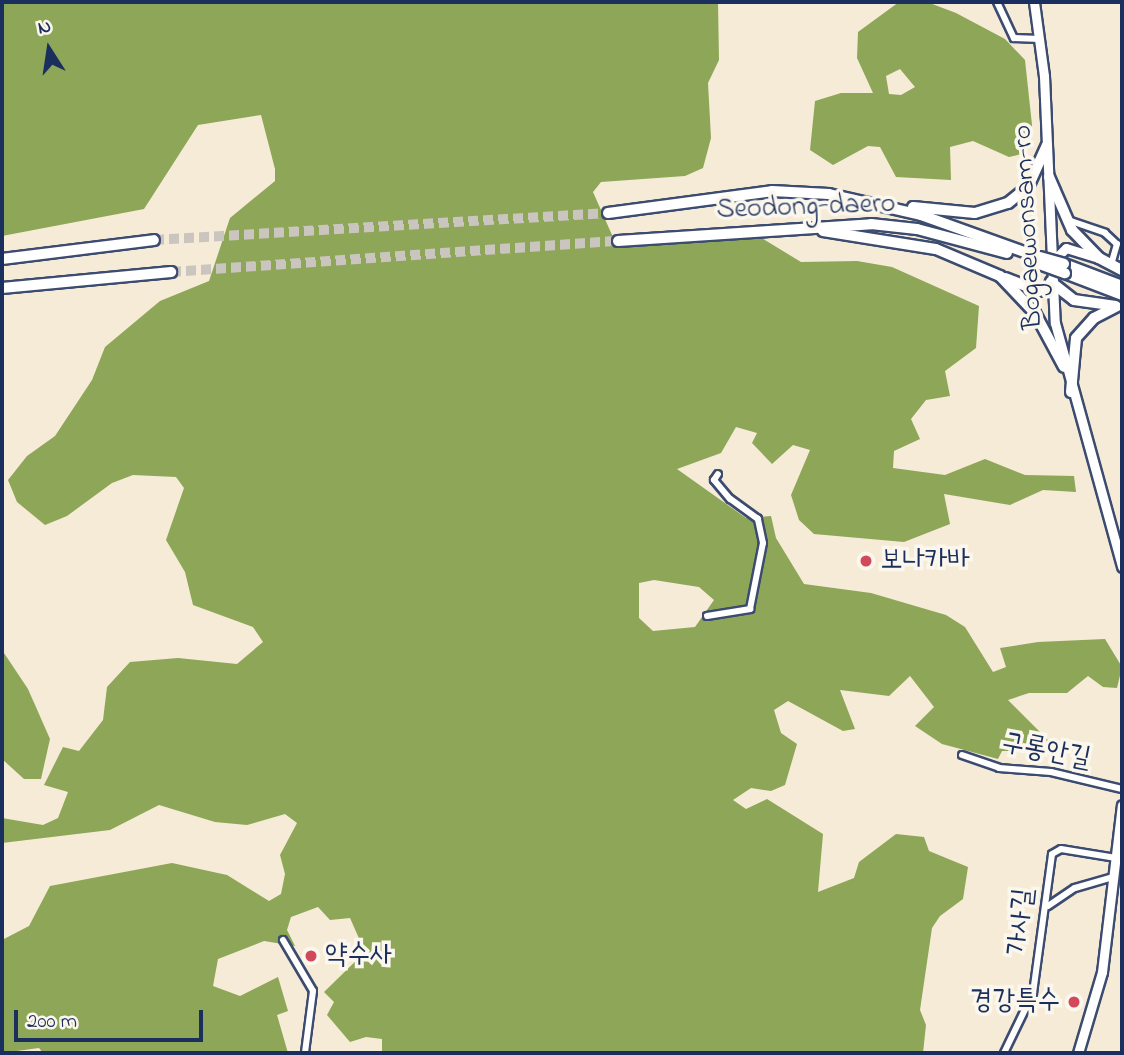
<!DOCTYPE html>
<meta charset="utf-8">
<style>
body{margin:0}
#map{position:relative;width:1124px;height:1055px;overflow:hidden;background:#f6ebd6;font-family:"Indie Flower","Poor Story",sans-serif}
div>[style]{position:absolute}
.forest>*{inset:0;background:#8da658}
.highway-tunnel>*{height:10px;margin-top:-5px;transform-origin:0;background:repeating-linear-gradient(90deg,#cac5be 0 10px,transparent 0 15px)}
.roads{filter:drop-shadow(2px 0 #3c4b70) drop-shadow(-2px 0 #3c4b70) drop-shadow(0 2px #3c4b70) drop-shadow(0 -2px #3c4b70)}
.street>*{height:6px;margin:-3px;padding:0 3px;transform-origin:3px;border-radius:3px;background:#fff}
.secondary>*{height:9px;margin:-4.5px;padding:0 4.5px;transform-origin:4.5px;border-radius:4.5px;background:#fff}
.highway>*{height:10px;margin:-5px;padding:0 5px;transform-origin:5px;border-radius:5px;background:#fff}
.bridges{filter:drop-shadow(2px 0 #3c4b70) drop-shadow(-2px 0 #3c4b70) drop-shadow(0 2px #3c4b70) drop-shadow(0 -2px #3c4b70)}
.highway-bridge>*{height:10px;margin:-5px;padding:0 5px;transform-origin:5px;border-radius:5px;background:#fff}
.dots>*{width:19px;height:19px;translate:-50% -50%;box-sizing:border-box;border:4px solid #fbf7ec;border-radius:50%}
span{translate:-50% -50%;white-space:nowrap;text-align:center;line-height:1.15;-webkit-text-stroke:7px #fbf7ec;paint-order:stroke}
.street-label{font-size:28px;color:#1b2f5e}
.poi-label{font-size:28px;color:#1b2f5e}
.left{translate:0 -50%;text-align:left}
.right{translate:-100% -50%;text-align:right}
.frame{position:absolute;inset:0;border:4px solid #1b2f5e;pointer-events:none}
.north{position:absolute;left:14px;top:14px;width:70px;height:70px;-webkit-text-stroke:5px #fbf7ec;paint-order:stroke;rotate:348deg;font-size:19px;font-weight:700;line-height:28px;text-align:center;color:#1b2f5e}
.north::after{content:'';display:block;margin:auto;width:24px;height:32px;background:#1b2f5e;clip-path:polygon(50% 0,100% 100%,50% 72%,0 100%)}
.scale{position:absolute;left:14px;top:1010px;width:189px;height:32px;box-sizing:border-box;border:4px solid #1b2f5e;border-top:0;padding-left:9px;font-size:21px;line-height:24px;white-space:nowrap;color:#1b2f5e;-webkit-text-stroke:5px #fbf7ec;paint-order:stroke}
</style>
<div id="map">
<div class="forest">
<i style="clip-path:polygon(evenodd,2px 2px,718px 2px,719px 60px,708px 83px,711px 138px,703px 168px,685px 176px,601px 182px,593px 192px,616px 244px,760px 237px,801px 262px,857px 261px,892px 267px,979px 306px,976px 348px,945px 371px,950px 396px,926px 400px,911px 419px,920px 439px,894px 451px,893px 468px,945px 475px,985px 459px,1025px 475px,1074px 476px,1076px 492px,1043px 490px,1010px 505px,944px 494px,950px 524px,904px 542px,814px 534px,799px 520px,791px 495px,810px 450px,793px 445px,772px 464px,752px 443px,757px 433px,736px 427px,721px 453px,677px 469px,746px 518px,771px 516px,776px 538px,804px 584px,871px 593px,946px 615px,965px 627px,993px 672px,1006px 667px,1000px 648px,1038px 642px,1105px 639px,1122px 667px,1117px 688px,1103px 687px,1088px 676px,1067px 693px,1029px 693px,1008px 700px,1052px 744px,1051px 751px,1002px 751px,998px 759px,942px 744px,915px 726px,934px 707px,910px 676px,889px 696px,840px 690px,855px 729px,843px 731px,788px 701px,774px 710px,781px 733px,797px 744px,785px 785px,771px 791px,751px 788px,733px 800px,746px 809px,767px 799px,823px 834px,818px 892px,854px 878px,859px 862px,896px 834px,924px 837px,929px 851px,968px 867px,963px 899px,940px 916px,932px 928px,920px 1010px,926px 1025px,923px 1053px,382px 1053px,382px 1039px,366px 1037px,350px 1042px,327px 1015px,334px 1002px,324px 992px,365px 952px,350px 918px,330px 920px,318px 907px,291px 917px,287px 930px,295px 946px,264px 941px,218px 959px,213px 986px,240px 996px,278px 977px,288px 1011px,277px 1015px,288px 1053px,43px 1053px,39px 1048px,2px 1053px,2px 940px,29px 926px,50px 886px,172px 863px,227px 875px,269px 901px,281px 894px,285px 874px,280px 855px,297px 823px,285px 814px,247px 825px,215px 822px,159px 805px,110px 830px,2px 843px,2px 818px,43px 825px,58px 818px,68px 792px,44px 785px,63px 747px,79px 751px,103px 720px,107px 687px,130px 662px,178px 658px,237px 664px,263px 642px,253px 627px,193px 605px,185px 572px,166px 540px,184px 488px,176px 477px,133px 475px,112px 483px,67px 516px,45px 525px,17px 502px,8px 480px,27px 456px,55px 436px,92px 380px,105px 347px,160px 301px,209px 281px,230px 218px,275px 181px,275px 169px,261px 115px,198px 125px,144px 209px,2px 236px,2px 2px,654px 580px,699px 587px,714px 600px,695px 627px,653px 631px,639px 618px,639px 583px,654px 580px)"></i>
<i style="clip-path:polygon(evenodd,899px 2px,927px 2px,956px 13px,1005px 39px,1025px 60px,1032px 125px,1026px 153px,1009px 157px,973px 141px,950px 147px,951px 180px,896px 177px,880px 147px,868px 146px,833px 165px,810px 150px,815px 101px,841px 93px,873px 93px,857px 58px,858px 32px,899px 2px,900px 69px,915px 87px,901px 95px,889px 94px,886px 76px,900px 69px)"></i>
<i style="clip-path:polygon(2px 650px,28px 689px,50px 739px,41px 779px,24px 779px,2px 759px)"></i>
</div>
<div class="highway-tunnel">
<i style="left:154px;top:240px;width:455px;rotate:-3.4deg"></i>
<i style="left:171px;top:272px;width:448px;rotate:-4deg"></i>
</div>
<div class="roads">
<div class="street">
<i style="left:997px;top:2px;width:40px;rotate:65deg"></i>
<i style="left:1014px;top:38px;width:26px;rotate:2deg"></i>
<i style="left:1068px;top:220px;width:39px;rotate:19deg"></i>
<i style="left:1105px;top:233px;width:16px;rotate:43deg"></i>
<i style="left:1117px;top:244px;width:22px;rotate:106deg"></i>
<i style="left:707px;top:616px;width:44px;rotate:-9.2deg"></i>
<i style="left:750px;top:609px;width:67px;rotate:-78.9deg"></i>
<i style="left:763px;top:543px;width:25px;rotate:-102deg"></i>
<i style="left:758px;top:519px;width:34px;rotate:-144deg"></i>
<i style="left:730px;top:499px;width:25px;rotate:-130deg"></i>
<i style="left:714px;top:480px;width:7px;rotate:-56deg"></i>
<i style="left:962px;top:755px;width:39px;rotate:19deg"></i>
<i style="left:999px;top:768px;width:52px;rotate:4.4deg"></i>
<i style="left:1051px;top:772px;width:73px;rotate:13.5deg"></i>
<i style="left:1048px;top:906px;width:32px;rotate:-34deg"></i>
<i style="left:1075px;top:888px;width:40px;rotate:-16deg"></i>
<i style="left:283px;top:940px;width:59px;rotate:59.5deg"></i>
<i style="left:313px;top:991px;width:63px;rotate:97.4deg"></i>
<i style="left:1004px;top:1053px;width:67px;rotate:-64.2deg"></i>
<i style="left:1033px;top:993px;width:140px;rotate:-82.2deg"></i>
<i style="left:1052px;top:854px;width:10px;rotate:-29deg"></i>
<i style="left:1061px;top:849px;width:62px;rotate:9.3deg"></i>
</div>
<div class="secondary">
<i style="left:1034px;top:2px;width:75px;rotate:82.3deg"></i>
<i style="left:1044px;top:76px;width:247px;rotate:87.5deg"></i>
<i style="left:1055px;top:323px;width:253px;rotate:74.6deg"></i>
<i style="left:1051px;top:263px;width:21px;rotate:-45deg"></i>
<i style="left:1066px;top:248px;width:34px;rotate:17deg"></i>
<i style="left:1078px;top:1053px;width:84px;rotate:-73.5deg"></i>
<i style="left:1102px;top:972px;width:168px;rotate:-83.2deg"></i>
</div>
<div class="highway">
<i style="left:1049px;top:177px;width:58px;rotate:66.5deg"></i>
<i style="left:1072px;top:230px;width:39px;rotate:46deg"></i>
<i style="left:1099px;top:258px;width:26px;rotate:28deg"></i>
<i style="left:913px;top:207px;width:62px;rotate:5.5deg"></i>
<i style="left:975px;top:213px;width:34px;rotate:-17deg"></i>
<i style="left:1008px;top:203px;width:26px;rotate:-39deg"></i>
<i style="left:1028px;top:187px;width:46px;rotate:-65.7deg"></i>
<i style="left:608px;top:213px;width:165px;rotate:-7.6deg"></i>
<i style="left:772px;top:191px;width:57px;rotate:3deg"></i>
<i style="left:829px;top:194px;width:94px;rotate:12.9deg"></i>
<i style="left:921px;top:215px;width:119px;rotate:19.7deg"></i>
<i style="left:823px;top:231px;width:114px;rotate:9.1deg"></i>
<i style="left:936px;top:249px;width:69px;rotate:22.9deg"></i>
<i style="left:1000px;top:276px;width:51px;rotate:46.6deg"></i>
<i style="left:1035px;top:313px;width:61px;rotate:61.8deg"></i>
<i style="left:618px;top:241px;width:254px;rotate:-3.8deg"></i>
<i style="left:871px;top:224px;width:46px;rotate:6.2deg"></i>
<i style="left:917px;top:229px;width:93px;rotate:14.9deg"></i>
<i style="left:2px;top:259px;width:153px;rotate:-7.1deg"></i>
<i style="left:1064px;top:264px;width:62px;rotate:20.8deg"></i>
<i style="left:1065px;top:273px;width:61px;rotate:21.1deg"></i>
<i style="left:1005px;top:278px;width:36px;rotate:21deg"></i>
<i style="left:1039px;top:291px;width:9px;rotate:-13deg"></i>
<i style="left:1048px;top:289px;width:8px;rotate:-67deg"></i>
<i style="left:1051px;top:282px;width:29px;rotate:38deg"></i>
<i style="left:1074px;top:300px;width:42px;rotate:8.1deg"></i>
<i style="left:2px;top:288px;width:170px;rotate:-5.4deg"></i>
<i style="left:1071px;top:392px;width:54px;rotate:-84.7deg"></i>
<i style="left:1076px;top:338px;width:27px;rotate:-48deg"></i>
<i style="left:1094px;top:318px;width:25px;rotate:-27deg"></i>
</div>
</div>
<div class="bridges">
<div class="highway-bridge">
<i style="left:1040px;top:257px;width:25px;rotate:16deg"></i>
<i style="left:1034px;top:262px;width:33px;rotate:20deg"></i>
</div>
</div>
<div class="dots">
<i style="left:866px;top:561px;background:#d1495b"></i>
<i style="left:311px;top:956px;background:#d1495b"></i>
<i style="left:1074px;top:1002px;background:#d1495b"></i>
</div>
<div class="street-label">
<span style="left:806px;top:208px;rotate:-2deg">Seodong-daero</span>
<span style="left:1029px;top:227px;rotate:-93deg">Bogaewonsam-ro</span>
<span style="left:1046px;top:752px;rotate:11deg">구롱안길</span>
<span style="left:1022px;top:922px;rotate:-84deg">가사길</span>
</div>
<div class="poi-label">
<span class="left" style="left:880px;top:561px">보나카바</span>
<span class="left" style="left:325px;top:956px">약수사</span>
<span class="right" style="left:1060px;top:1002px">경강특수</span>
</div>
<div class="frame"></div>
<div class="north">N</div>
<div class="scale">200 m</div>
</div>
